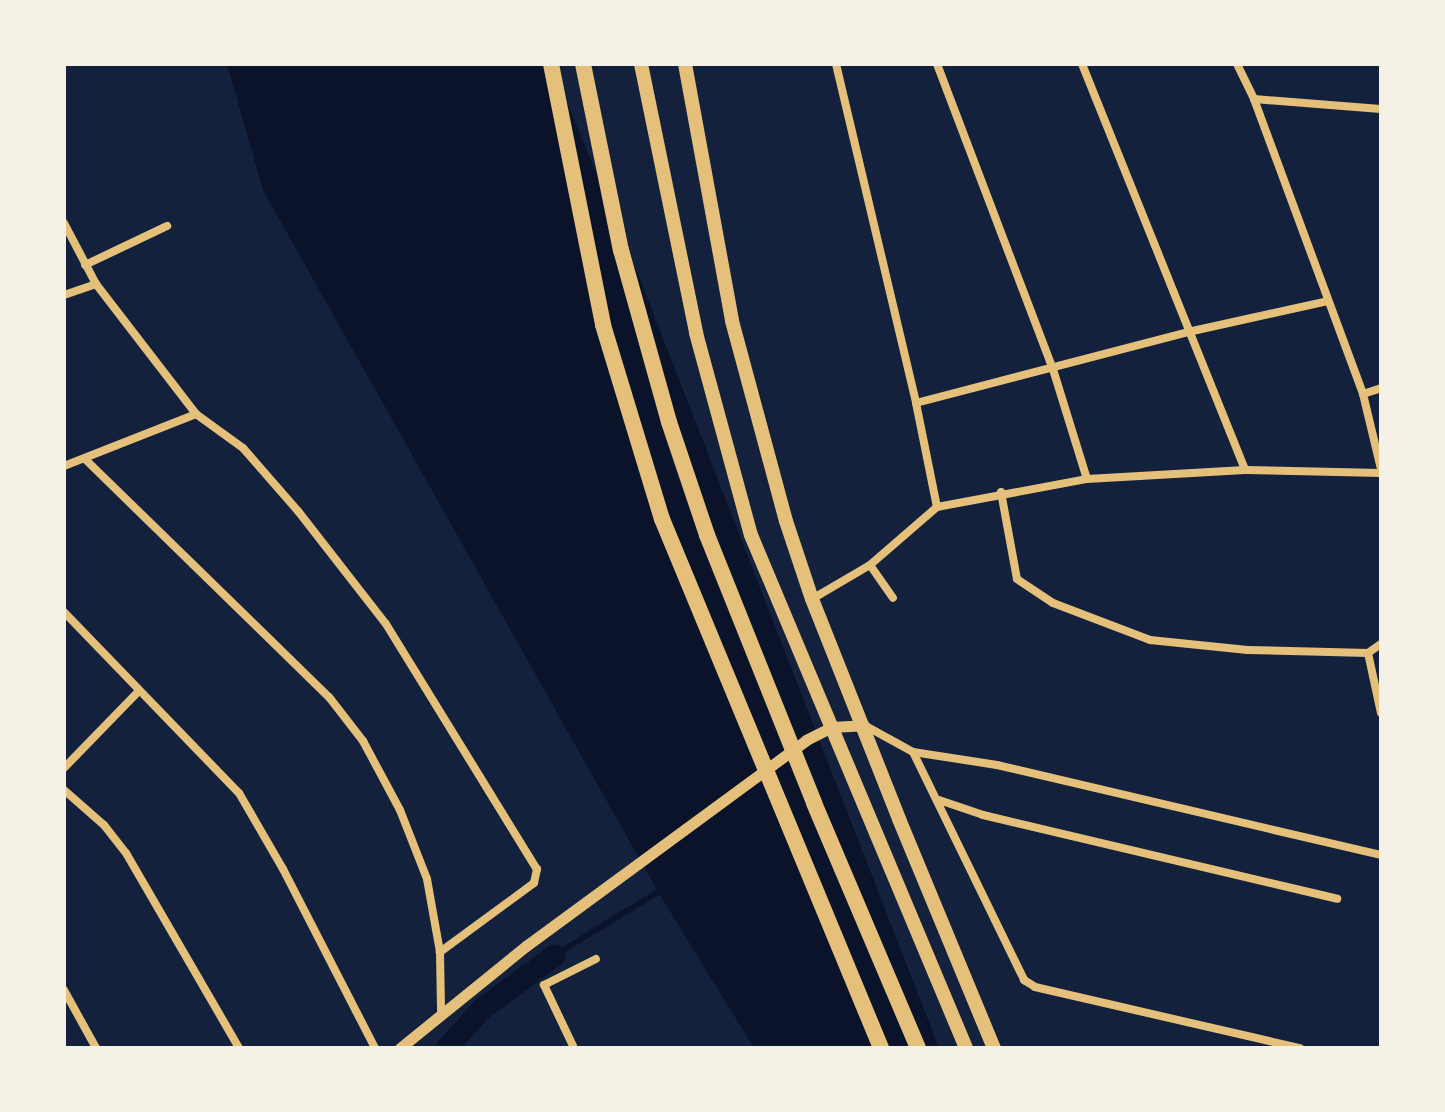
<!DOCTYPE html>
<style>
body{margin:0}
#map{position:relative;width:1445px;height:1112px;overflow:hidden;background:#14213d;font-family:Quicksand,sans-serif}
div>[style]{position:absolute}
.water>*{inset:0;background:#0b132b}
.stream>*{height:6px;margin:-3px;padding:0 3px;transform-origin:3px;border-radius:3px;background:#0b132b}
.canal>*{height:22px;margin:-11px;padding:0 11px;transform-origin:11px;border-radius:11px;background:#0b132b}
.minor>*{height:8px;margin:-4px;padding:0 4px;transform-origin:4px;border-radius:4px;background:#e5c07b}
.tertiary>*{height:11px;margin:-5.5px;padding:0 5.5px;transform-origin:5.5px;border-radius:5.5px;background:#e5c07b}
.primary>*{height:14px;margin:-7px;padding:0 7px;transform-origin:7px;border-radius:7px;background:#e5c07b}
.motorway>*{height:16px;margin:-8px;padding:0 8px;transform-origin:8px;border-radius:8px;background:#e5c07b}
span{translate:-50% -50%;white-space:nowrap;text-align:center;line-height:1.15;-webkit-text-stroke:8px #f6f1e7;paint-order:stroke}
.frame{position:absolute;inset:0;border:66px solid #f6f1e7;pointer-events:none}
</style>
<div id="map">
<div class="water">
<i style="clip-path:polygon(227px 64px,551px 64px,640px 279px,939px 1048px,754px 1048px,658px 892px,263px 190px)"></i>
</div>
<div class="stream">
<i style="left:555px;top:955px;width:121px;rotate:-31.5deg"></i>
</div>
<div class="canal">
<i style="left:538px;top:968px;width:21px;rotate:-37deg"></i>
<i style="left:447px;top:1048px;width:54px;rotate:-48deg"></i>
<i style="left:483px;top:1008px;width:59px;rotate:-36.1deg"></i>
</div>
<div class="minor">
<i style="left:836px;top:64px;width:348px;rotate:76.7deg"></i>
<i style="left:916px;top:403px;width:106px;rotate:78.6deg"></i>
<i style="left:937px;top:64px;width:323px;rotate:69.2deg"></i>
<i style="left:1052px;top:366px;width:118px;rotate:72.8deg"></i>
<i style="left:1082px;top:64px;width:437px;rotate:68.1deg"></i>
<i style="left:1237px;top:64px;width:39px;rotate:64deg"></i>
<i style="left:1254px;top:99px;width:314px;rotate:69.7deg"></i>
<i style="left:1363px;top:394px;width:77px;rotate:76.5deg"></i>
<i style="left:1254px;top:99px;width:127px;rotate:4.5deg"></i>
<i style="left:64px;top:223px;width:69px;rotate:62.3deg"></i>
<i style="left:96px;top:284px;width:164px;rotate:52.4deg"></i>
<i style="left:196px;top:414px;width:58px;rotate:35.9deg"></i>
<i style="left:243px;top:448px;width:84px;rotate:48.9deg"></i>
<i style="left:298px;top:511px;width:143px;rotate:52.1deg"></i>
<i style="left:386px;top:624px;width:288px;rotate:58.4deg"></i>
<i style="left:537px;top:869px;width:14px;rotate:102deg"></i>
<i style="left:534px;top:883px;width:117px;rotate:143.7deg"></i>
<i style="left:85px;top:265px;width:91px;rotate:-25.4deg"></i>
<i style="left:64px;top:295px;width:34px;rotate:-19deg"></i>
<i style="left:1363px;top:394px;width:19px;rotate:-18deg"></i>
<i style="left:916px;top:403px;width:281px;rotate:-14.6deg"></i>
<i style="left:1188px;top:332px;width:143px;rotate:-12.5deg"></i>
<i style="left:86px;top:460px;width:339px;rotate:44.3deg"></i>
<i style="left:329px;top:697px;width:56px;rotate:52.3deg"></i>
<i style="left:363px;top:741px;width:78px;rotate:61.8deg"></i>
<i style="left:400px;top:810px;width:74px;rotate:68.6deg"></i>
<i style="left:427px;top:879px;width:74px;rotate:79.9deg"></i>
<i style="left:440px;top:952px;width:60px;rotate:89deg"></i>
<i style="left:64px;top:466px;width:142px;rotate:-21.5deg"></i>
<i style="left:1001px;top:492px;width:88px;rotate:79.6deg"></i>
<i style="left:1017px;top:579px;width:43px;rotate:33.7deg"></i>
<i style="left:1053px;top:603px;width:104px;rotate:20.9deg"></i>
<i style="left:1150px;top:640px;width:98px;rotate:5.9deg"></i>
<i style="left:1247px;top:650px;width:121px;rotate:1.4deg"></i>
<i style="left:1368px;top:653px;width:16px;rotate:-35deg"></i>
<i style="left:870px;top:565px;width:40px;rotate:55.1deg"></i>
<i style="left:812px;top:599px;width:67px;rotate:-30.4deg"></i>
<i style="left:870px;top:565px;width:89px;rotate:-40.9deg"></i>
<i style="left:937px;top:507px;width:153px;rotate:-10.6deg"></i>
<i style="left:1087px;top:479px;width:158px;rotate:-3.3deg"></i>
<i style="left:1245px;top:470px;width:136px;rotate:1.3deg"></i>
<i style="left:64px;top:612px;width:252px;rotate:46deg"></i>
<i style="left:239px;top:793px;width:88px;rotate:59.9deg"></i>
<i style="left:283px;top:869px;width:201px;rotate:62.8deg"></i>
<i style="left:1368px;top:653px;width:61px;rotate:77.8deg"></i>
<i style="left:864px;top:725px;width:56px;rotate:28.9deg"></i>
<i style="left:913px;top:752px;width:254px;rotate:64deg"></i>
<i style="left:1024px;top:980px;width:13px;rotate:32deg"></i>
<i style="left:1035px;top:987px;width:272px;rotate:13deg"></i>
<i style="left:913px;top:752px;width:85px;rotate:8.8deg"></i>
<i style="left:997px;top:765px;width:394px;rotate:13.2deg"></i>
<i style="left:64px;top:768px;width:107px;rotate:-45.8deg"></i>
<i style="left:64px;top:790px;width:53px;rotate:41.2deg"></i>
<i style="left:104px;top:825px;width:36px;rotate:52deg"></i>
<i style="left:126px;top:853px;width:225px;rotate:59.9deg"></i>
<i style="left:939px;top:800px;width:46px;rotate:18.8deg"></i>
<i style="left:983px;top:815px;width:364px;rotate:13.3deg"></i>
<i style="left:64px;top:990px;width:66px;rotate:61.1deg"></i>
<i style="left:574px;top:1048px;width:70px;rotate:-115.5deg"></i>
<i style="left:544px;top:985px;width:58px;rotate:-26.6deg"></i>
</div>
<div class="tertiary">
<i style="left:400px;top:1048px;width:162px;rotate:-39deg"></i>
<i style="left:526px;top:946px;width:348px;rotate:-36.3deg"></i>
<i style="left:806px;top:740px;width:28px;rotate:-27deg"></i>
<i style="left:831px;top:727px;width:33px;rotate:-3deg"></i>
</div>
<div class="primary">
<i style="left:641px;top:64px;width:275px;rotate:78.4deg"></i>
<i style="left:696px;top:333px;width:209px;rotate:74.8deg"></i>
<i style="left:751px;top:535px;width:556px;rotate:67.26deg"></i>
<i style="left:685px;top:64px;width:261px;rotate:79.6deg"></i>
<i style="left:732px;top:321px;width:207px;rotate:74.9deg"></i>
<i style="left:786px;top:521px;width:82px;rotate:71.6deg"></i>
<i style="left:812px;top:599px;width:237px;rotate:68.4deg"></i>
<i style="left:899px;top:819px;width:248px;rotate:67.5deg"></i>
</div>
<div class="motorway">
<i style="left:551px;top:64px;width:266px;rotate:78.7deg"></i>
<i style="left:603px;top:325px;width:203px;rotate:73.1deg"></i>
<i style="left:662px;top:519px;width:573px;rotate:67.51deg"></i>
<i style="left:583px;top:64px;width:190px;rotate:78.5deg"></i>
<i style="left:621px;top:250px;width:179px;rotate:74.4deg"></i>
<i style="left:669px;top:422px;width:119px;rotate:71.4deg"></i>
<i style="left:707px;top:535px;width:289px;rotate:68.2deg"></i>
<i style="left:814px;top:803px;width:266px;rotate:67deg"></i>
</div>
<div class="frame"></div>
</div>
